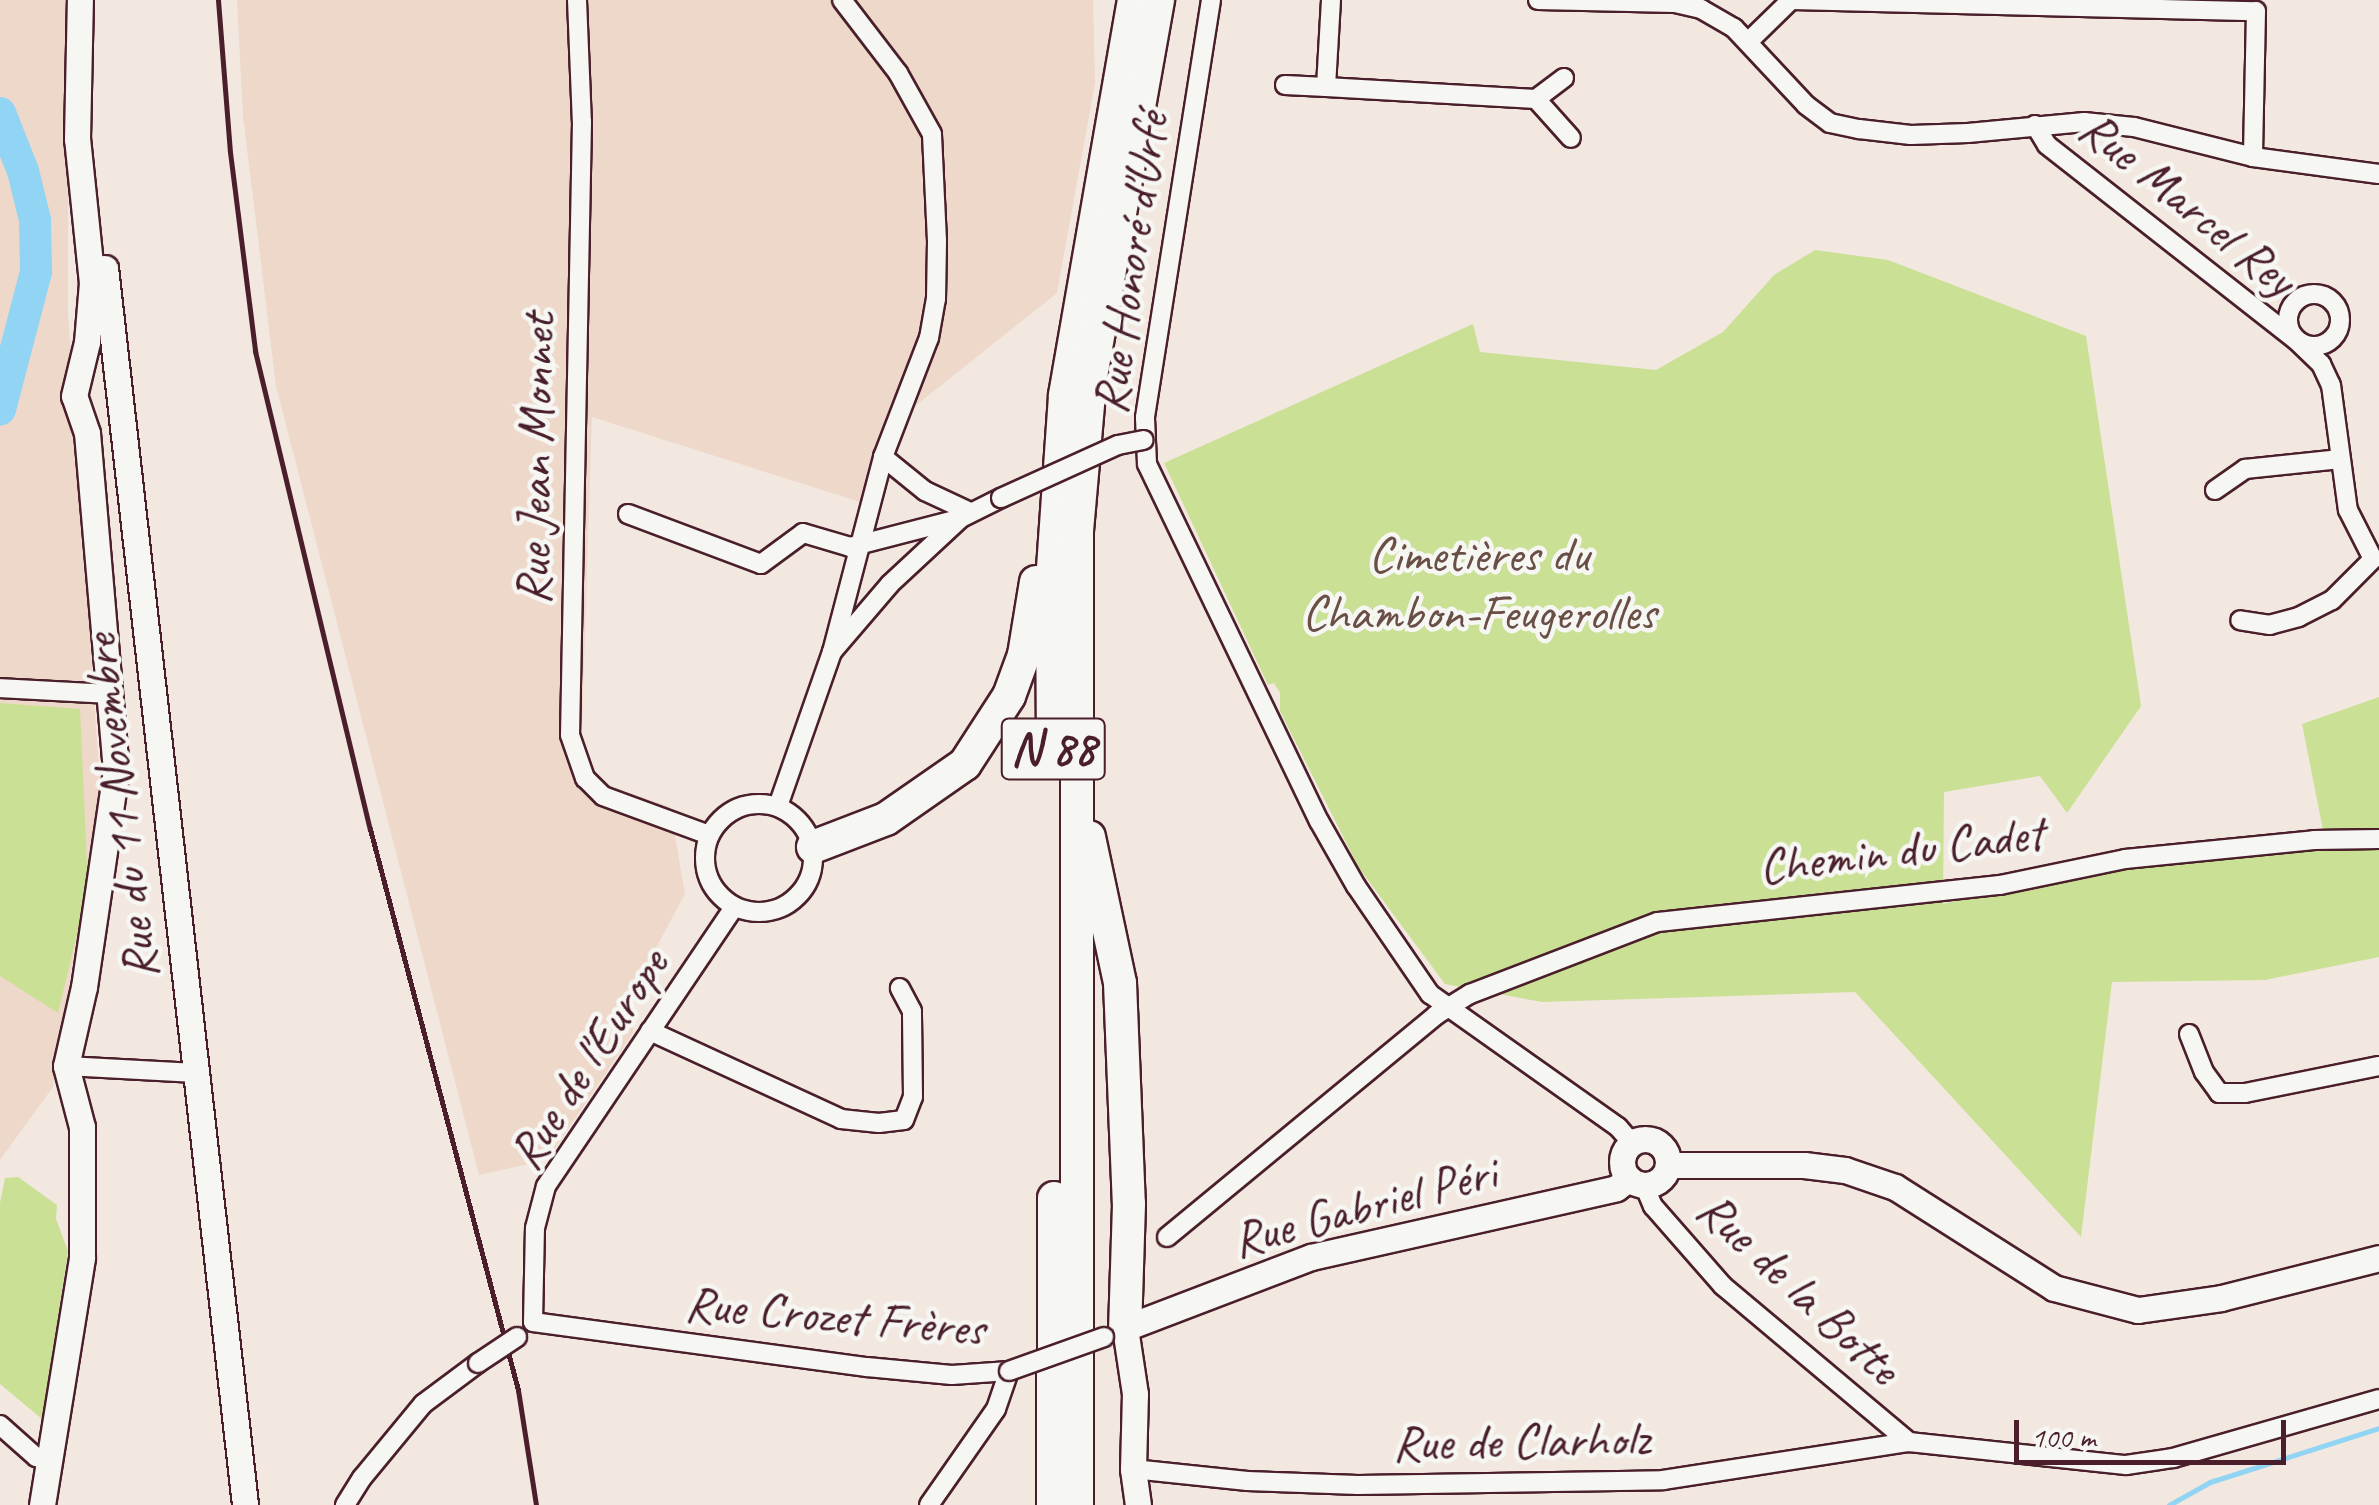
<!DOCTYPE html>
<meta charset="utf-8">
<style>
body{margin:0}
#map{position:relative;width:2379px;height:1505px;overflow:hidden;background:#f2e8e0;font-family:Caveat,sans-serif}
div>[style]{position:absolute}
.built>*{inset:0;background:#eed8ca}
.green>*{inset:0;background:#cae095}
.stream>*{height:5px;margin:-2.5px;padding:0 2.5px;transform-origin:2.5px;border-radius:2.5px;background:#92d4f4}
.river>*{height:32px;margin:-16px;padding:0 16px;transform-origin:16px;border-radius:16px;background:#92d4f4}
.roads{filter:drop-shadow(2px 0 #4a1f2b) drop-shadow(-2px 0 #4a1f2b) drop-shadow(0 2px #4a1f2b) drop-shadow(0 -2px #4a1f2b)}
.street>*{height:18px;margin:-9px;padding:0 9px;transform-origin:9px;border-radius:9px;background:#f6f6f2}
.street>.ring{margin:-9px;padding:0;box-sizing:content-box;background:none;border:18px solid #f6f6f2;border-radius:50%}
.secondary>*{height:25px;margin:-12.5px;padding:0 12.5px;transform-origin:12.5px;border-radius:12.5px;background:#f6f6f2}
.secondary>.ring{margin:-12.5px;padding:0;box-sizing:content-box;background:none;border:25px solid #f6f6f2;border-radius:50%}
.highway>*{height:32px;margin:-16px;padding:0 16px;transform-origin:16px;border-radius:16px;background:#f6f6f2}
.rail>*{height:5px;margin:-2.5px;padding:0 2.5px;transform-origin:2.5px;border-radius:2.5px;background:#4a1f2b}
.bridges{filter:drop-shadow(2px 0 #4a1f2b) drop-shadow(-2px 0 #4a1f2b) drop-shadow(0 2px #4a1f2b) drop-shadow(0 -2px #4a1f2b)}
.street-bridge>*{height:18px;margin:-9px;padding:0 9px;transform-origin:9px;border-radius:9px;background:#f6f6f2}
span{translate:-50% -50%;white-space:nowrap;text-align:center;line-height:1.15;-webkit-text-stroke:9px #f6f6f2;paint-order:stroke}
.shield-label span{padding:2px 8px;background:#f6f6f2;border:2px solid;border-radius:8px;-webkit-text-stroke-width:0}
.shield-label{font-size:48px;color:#4a1f2b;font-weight:700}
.street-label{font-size:50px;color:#4a1f2b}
.park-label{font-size:50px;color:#6a4f46}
.scale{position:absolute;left:2014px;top:1420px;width:272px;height:45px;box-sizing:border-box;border:5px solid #4a1f2b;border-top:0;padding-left:12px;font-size:30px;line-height:35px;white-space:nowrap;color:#4a1f2b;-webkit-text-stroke:8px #f6f6f2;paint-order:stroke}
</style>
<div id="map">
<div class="built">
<i style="clip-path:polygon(0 0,68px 0,68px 314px,100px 786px,53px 1087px,0 1160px)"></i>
<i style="clip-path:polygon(237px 0,1093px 0,1095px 83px,1057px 293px,880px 434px,860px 502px,592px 417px,581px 756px,602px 783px,670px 807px,685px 894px,633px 991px,633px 1033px,547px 1160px,479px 1175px,276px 386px,243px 116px)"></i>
</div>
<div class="green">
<i style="clip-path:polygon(1815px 250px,1888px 260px,2086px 336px,2141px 706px,2067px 813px,2040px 776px,1944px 792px,1943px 904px,2105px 868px,2324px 835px,2302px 724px,2379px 697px,2379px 957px,2265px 980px,2112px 982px,2081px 1237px,1855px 992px,1542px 1002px,1445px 984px,1359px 868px,1280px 711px,1280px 693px,1274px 683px,1268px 685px,1164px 463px,1473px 324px,1480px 352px,1656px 370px,1723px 332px,1774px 275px)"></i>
<i style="clip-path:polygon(0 703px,80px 709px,88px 888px,58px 1013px,0 976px)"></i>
<i style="clip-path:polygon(18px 1177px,57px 1205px,56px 1219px,68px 1251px,42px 1419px,0 1384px,0 1203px,5px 1178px)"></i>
</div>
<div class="stream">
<i style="left:2169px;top:1505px;width:47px;rotate:-29.3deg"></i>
<i style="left:2210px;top:1482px;width:177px;rotate:-17.7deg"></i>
</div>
<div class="river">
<i style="left:0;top:113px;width:62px;rotate:68.4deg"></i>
<i style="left:23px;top:171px;width:50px;rotate:76.2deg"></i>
<i style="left:35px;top:220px;width:52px;rotate:88.9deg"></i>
<i style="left:36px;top:272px;width:142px;rotate:104.7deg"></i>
</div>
<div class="roads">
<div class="street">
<i style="left:577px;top:0;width:122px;rotate:87.7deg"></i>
<i style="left:582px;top:122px;width:613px;rotate:91.12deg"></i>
<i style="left:570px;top:735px;width:46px;rotate:70.8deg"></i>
<i style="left:585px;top:778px;width:25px;rotate:45deg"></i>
<i style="left:603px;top:796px;width:113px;rotate:20.2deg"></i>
<i style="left:1211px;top:0;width:423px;rotate:99deg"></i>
<i style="left:1145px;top:418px;width:46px;rotate:87.5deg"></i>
<i style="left:1147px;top:464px;width:396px;rotate:64.3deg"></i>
<i style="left:1319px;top:821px;width:75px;rotate:60.4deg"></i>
<i style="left:1356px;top:886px;width:131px;rotate:55.6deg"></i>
<i style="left:1430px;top:994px;width:230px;rotate:35.3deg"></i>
<i style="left:1618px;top:1127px;width:21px;rotate:49deg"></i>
<i style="left:1331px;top:0;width:87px;rotate:93.3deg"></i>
<i style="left:1326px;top:87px;width:210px;rotate:3.3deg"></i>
<i style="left:1536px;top:99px;width:52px;rotate:48.1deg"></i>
<i style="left:1538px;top:0;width:137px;rotate:1.3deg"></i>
<i style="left:1675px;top:3px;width:27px;rotate:13deg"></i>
<i style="left:1701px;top:9px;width:38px;rotate:30deg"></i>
<i style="left:1734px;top:28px;width:105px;rotate:46.9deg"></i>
<i style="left:1806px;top:105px;width:30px;rotate:37deg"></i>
<i style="left:1830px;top:123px;width:30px;rotate:12deg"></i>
<i style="left:1859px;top:129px;width:52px;rotate:6.6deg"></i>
<i style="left:1911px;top:135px;width:57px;rotate:-2deg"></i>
<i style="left:1968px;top:133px;width:117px;rotate:-5.4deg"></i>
<i style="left:2084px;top:122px;width:50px;rotate:5.7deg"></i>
<i style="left:2134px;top:127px;width:123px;rotate:14.1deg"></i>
<i style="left:2253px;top:157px;width:127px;rotate:7.7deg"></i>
<i style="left:1791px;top:0;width:465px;rotate:1.4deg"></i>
<i style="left:2256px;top:11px;width:146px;rotate:91.2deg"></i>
<i style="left:1748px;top:42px;width:60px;rotate:-44.3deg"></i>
<i style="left:1285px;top:85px;width:41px;rotate:2.8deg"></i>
<i style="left:1536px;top:99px;width:35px;rotate:-37deg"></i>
<i style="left:2035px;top:125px;width:23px;rotate:59deg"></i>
<i style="left:2047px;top:145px;width:316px;rotate:38.1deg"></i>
<i style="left:2296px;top:340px;width:35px;rotate:44deg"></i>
<i style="left:2321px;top:364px;width:23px;rotate:65deg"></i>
<i style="left:2331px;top:385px;width:126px;rotate:82.3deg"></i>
<i style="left:2348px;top:510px;width:55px;rotate:63deg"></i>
<i style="left:2373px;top:559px;width:58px;rotate:135deg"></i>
<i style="left:2332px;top:600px;width:37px;rotate:153deg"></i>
<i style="left:2299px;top:617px;width:30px;rotate:165deg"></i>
<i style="left:2270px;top:625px;width:30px;rotate:-171deg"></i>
<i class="ring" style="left:2288px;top:294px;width:34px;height:34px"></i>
<i style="left:883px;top:457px;width:54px;rotate:39deg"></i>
<i style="left:925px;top:491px;width:50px;rotate:25deg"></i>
<i style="left:2215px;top:490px;width:37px;rotate:-35deg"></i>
<i style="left:2245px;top:469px;width:96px;rotate:-6deg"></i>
<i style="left:628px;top:514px;width:142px;rotate:20.6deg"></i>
<i style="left:761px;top:564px;width:52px;rotate:-36.4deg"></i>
<i style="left:803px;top:533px;width:49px;rotate:16.6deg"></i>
<i style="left:850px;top:547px;width:112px;rotate:-14.5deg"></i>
<i style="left:832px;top:652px;width:202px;rotate:-75.3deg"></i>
<i style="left:883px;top:457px;width:128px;rotate:-68.9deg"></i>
<i style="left:929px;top:338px;width:40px;rotate:-80deg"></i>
<i style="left:936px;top:299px;width:58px;rotate:-89deg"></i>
<i style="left:937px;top:241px;width:107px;rotate:-92.7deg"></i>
<i style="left:932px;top:134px;width:70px;rotate:-119.1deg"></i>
<i style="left:898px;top:73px;width:92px;rotate:-127.5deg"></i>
<i style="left:0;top:688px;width:111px;rotate:3.1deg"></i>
<i class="ring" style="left:705px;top:804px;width:90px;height:90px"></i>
<i style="left:778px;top:806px;width:163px;rotate:-70.7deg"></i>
<i style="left:832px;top:652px;width:89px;rotate:-49.5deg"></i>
<i style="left:890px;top:584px;width:97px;rotate:-42.9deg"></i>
<i style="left:961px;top:518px;width:45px;rotate:-26.6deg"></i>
<i style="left:650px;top:1031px;width:210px;rotate:24.7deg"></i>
<i style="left:841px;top:1119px;width:38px;rotate:6deg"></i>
<i style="left:879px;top:1123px;width:25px;rotate:-7deg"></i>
<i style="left:904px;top:1120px;width:25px;rotate:-69deg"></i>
<i style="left:913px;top:1097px;width:86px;rotate:-90.7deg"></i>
<i style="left:912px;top:1011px;width:26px;rotate:-118deg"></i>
<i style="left:2189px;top:1034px;width:41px;rotate:68.5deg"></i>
<i style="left:2204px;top:1072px;width:26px;rotate:54deg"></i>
<i style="left:2219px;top:1093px;width:26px"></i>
<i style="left:2245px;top:1093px;width:137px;rotate:-11.4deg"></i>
<i style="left:66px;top:1066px;width:130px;rotate:3.1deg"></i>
<i style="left:1644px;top:1185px;width:23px;rotate:67deg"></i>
<i style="left:1653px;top:1206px;width:106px;rotate:48.8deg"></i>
<i style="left:1723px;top:1286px;width:243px;rotate:40deg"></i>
<i style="left:1167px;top:1237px;width:349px;rotate:-39.5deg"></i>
<i style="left:1436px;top:1015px;width:40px;rotate:-32deg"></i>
<i style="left:1470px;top:994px;width:201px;rotate:-21deg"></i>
<i style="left:1658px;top:922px;width:344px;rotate:-6.2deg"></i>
<i style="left:2000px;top:885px;width:128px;rotate:-11.7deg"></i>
<i style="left:2125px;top:859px;width:190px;rotate:-5.7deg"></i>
<i style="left:2314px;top:840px;width:65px;rotate:-0.9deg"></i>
<i style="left:533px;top:1322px;width:337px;rotate:7.7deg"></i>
<i style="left:867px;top:1367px;width:85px;rotate:5.4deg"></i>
<i style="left:952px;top:1375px;width:57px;rotate:-4deg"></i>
<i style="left:1009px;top:1371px;width:40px;rotate:108.9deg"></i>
<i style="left:996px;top:1409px;width:117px;rotate:124.9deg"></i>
<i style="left:533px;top:1322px;width:94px;rotate:-88.8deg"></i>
<i style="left:535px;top:1228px;width:43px;rotate:-75.3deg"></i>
<i style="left:546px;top:1186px;width:336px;rotate:-56deg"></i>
<i style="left:0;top:1425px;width:48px;rotate:41.6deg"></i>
<i style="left:36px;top:1457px;width:13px;rotate:18deg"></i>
<i style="left:1133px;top:1469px;width:115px;rotate:6deg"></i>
<i style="left:1247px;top:1481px;width:111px;rotate:2.1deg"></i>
<i style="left:1358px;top:1485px;width:305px;rotate:-0.9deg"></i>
<i style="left:1663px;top:1480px;width:249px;rotate:-8.8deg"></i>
<i style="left:1909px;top:1442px;width:218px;rotate:6.1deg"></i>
<i style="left:2126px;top:1465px;width:48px;rotate:-8.5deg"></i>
<i style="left:2173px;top:1458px;width:214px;rotate:-16deg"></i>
<i style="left:345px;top:1505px;width:32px;rotate:-58deg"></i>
<i style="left:362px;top:1478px;width:96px;rotate:-50.5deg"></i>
<i style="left:423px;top:1404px;width:69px;rotate:-36.7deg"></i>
</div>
<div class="secondary">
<i style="left:105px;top:268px;width:1245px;rotate:83.54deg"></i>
<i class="ring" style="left:1622px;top:1139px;width:21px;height:21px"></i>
<i style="left:1668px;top:1165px;width:136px"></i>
<i style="left:1804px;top:1165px;width:41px;rotate:7deg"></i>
<i style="left:1845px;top:1170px;width:53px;rotate:18.8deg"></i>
<i style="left:1895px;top:1187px;width:188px;rotate:32.4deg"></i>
<i style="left:2054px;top:1288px;width:87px;rotate:14.7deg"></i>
<i style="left:2138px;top:1310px;width:84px;rotate:-8.2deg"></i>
<i style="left:2221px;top:1298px;width:163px;rotate:-14.2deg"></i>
<i style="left:42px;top:1505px;width:251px;rotate:-80.8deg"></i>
<i style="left:82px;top:1257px;width:130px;rotate:-90deg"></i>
<i style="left:82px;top:1127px;width:63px;rotate:-104.7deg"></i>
<i style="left:66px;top:1066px;width:81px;rotate:-77.2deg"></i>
<i style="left:84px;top:987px;width:218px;rotate:-81.6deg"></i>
<i style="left:116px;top:771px;width:339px;rotate:-94.9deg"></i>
<i style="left:87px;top:433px;width:39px;rotate:-109deg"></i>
<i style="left:74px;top:396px;width:56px;rotate:-76.5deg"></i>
<i style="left:87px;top:342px;width:59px;rotate:-85.2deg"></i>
<i style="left:92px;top:283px;width:145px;rotate:-95.9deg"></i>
<i style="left:77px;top:139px;width:139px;rotate:-88.8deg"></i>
<i style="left:1138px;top:1505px;width:36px;rotate:-98deg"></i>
<i style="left:1133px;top:1469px;width:75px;rotate:-88.5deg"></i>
<i style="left:1135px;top:1394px;width:67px;rotate:-98.6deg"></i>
<i style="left:1125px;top:1328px;width:199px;rotate:-20.9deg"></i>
<i style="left:1311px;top:1257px;width:313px;rotate:-12.7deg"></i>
<i style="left:1616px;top:1188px;width:16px;rotate:-35deg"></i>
</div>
<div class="highway">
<i style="left:1053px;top:744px;width:162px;rotate:-90.4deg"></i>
<i style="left:1052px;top:582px;width:187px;rotate:-86deg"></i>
<i style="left:1065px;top:395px;width:401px;rotate:-80.1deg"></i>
<i style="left:1089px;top:837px;width:149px;rotate:78deg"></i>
<i style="left:1120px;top:983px;width:221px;rotate:87.7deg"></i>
<i style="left:1129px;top:1204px;width:124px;rotate:91.8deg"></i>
<i style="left:813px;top:847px;width:78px;rotate:-21deg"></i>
<i style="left:886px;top:819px;width:96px;rotate:-34.8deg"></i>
<i style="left:965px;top:764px;width:81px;rotate:-57.1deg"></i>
<i style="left:1009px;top:696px;width:44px;rotate:-69.9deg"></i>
<i style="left:1024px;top:655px;width:74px;rotate:-80.7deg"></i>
<i style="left:1053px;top:1505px;width:307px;rotate:-89.8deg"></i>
<i style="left:1077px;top:1505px;width:974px;rotate:-90deg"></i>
<i style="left:1077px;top:531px;width:150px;rotate:-85deg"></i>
<i style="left:1090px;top:382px;width:388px;rotate:-79.9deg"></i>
</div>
</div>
<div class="rail">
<i style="left:218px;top:0;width:152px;rotate:85.5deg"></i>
<i style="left:230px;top:152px;width:201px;rotate:82.8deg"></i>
<i style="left:255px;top:351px;width:492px;rotate:76.5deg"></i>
<i style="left:370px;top:829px;width:580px;rotate:75.22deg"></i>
<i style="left:518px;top:1390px;width:116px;rotate:81.1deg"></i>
</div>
<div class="bridges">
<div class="street-bridge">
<i style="left:1001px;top:498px;width:128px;rotate:-24.4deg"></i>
<i style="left:1118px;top:445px;width:26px;rotate:-11deg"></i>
<i style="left:478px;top:1363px;width:47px;rotate:-33.7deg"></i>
<i style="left:1009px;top:1371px;width:101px;rotate:-19.7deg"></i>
</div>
</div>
<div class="shield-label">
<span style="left:1053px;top:749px">N 88</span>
</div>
<div class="street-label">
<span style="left:2188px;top:203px;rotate:39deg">Rue Marcel Rey</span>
<span style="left:1130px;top:263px;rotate:-82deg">Rue Honoré d'Urfé</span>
<span style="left:535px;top:459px;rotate:-89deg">Rue Jean Monnet</span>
<span style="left:120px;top:807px;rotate:-97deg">Rue du 11 Novembre</span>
<span style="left:1901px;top:850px;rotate:-7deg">Chemin du Cadet</span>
<span style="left:588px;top:1059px;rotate:-57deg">Rue de l'Europe</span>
<span style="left:1364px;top:1206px;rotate:-15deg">Rue Gabriel Péri</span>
<span style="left:1799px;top:1288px;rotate:43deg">Rue de la Botte</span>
<span style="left:835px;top:1316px;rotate:5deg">Rue Crozet Frères</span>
<span style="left:1521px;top:1441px;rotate:-1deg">Rue de Clarholz</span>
</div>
<div class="park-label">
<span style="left:1479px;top:583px">Cimetières du<br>Chambon-Feugerolles</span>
</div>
<div class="scale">100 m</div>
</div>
